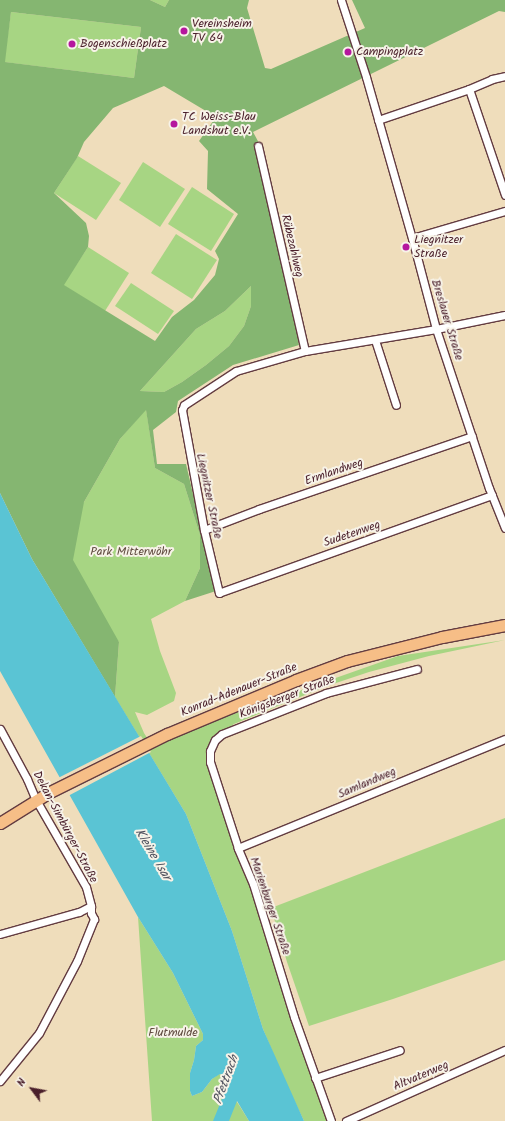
<!DOCTYPE html>
<meta charset="utf-8">
<style>
body{margin:0}
#map{position:relative;width:505px;height:1121px;overflow:hidden;background:#efddbb;font-family:Kalam,sans-serif}
div>[style]{position:absolute}
.green>*{inset:0;background:#a7d583}
.forest>*{inset:0;background:#85b671}
.water>*{inset:0;background:#5ac4d4}
.pier>*{inset:0;background:#efddbb}
.roads{filter:drop-shadow(1px 0 #633c41) drop-shadow(-1px 0 #633c41) drop-shadow(0 1px #633c41) drop-shadow(0 -1px #633c41)}
.street>*{height:7px;margin:-3.5px;padding:0 3.5px;transform-origin:3.5px;border-radius:3.5px;background:#fff}
.primary>*{height:11px;margin:-5.5px;padding:0 5.5px;transform-origin:5.5px;border-radius:5.5px;background:#f6be87}
.dots>*{width:11px;height:11px;translate:-50% -50%;box-sizing:border-box;border:2px solid #f7f3e8;border-radius:50%}
span{translate:-50% -50%;white-space:nowrap;text-align:center;line-height:1.15;-webkit-text-stroke:4px #f7f3e8;paint-order:stroke}
.poi-label{font-size:12px;color:#4a1f2b}
.left{translate:0 -50%;text-align:left}
.street-label{font-size:12px;color:#4a1f2b}
.park-label{font-size:12px;color:#614c41}
.water-label{font-size:13px;color:#4f515e;font-style:italic}
.north{position:absolute;left:12px;top:1069px;width:40px;height:40px;-webkit-text-stroke:3px #f7f3e8;paint-order:stroke;rotate:302deg;font-size:11px;font-weight:700;line-height:16px;text-align:center;color:#4a1f2b}
.north::after{content:'';display:block;margin:auto;width:14px;height:18px;background:#4a1f2b;clip-path:polygon(50% 0,100% 100%,50% 72%,0 100%)}
</style>
<div id="map">
<div class="green">
<i style="clip-path:polygon(150px 0,169px 0,165px 7px)"></i>
<i style="clip-path:polygon(11px 12px,141px 27px,134px 78px,4px 62px)"></i>
<i style="clip-path:polygon(78px 156px,121px 183px,96px 220px,54px 193px)"></i>
<i style="clip-path:polygon(143px 162px,185px 189px,160px 227px,119px 200px)"></i>
<i style="clip-path:polygon(192px 187px,234px 214px,211px 251px,168px 224px)"></i>
<i style="clip-path:polygon(176px 234px,217px 260px,192px 299px,151px 273px)"></i>
<i style="clip-path:polygon(88px 247px,129px 273px,105px 311px,63px 285px)"></i>
<i style="clip-path:polygon(131px 283px,174px 311px,158px 334px,115px 306px)"></i>
<i style="clip-path:polygon(251px 286px,251px 306px,244px 326px,229px 346px,206px 365px,182px 382px,164px 392px,140px 391px,196px 329px,225px 311px)"></i>
<i style="clip-path:polygon(146px 409px,155px 468px,184px 484px,200px 535px,200px 568px,185px 601px,151px 619px,160px 651px,176px 693px,174px 701px,147px 715px,135px 712px,144px 733px,153px 747px,155px 745px,174px 735px,398px 656px,505px 640px,429px 656px,369px 672px,327px 686px,234px 724px,215px 740px,210px 762px,331px 1121px,304px 1121px,284px 1079px,263px 1029px,232px 931px,186px 814px,115px 697px,119px 642px,35px 552px,84px 502px,120px 439px)"></i>
<i style="clip-path:polygon(505px 818px,505px 960px,393px 999px,309px 1026px,287px 962px,271px 908px)"></i>
<i style="clip-path:polygon(138px 917px,173px 973px,203px 1034px,203px 1040px,196px 1046px,194px 1060px,190px 1073px,190px 1091px,192px 1096px,202px 1092px,212px 1079px,219px 1074px,223px 1075px,225px 1079px,225px 1085px,239px 1105px,249px 1121px,152px 1121px)"></i>
</div>
<div class="forest">
<i style="clip-path:polygon(evenodd,0 0,150px 0,165px 7px,169px 0,249px 0,247px 8px,265px 68px,271px 69px,365px 28px,352px 0,505px 0,505px 12px,499px 11px,253px 132px,260px 145px,274px 197px,299px 345px,233px 365px,178px 401px,176px 412px,153px 430px,157px 464px,186px 464px,216px 591px,185px 601px,200px 568px,200px 535px,184px 484px,155px 468px,146px 410px,120px 439px,84px 502px,73px 560px,119px 642px,115px 697px,32px 559px,0 493px,0 0,11px 12px,141px 27px,134px 78px,5px 62px,11px 12px,0 0,164px 86px,216px 117px,199px 141px,208px 151px,207px 189px,238px 214px,215px 251px,219px 259px,215px 275px,194px 300px,172px 317px,155px 341px,64px 285px,88px 247px,89px 236px,86px 223px,54px 193px,77px 158px,84px 142px,113px 108px,164px 86px,0 0,251px 286px,251px 306px,244px 326px,229px 346px,206px 365px,182px 382px,164px 392px,140px 391px,196px 329px,225px 311px,251px 286px)"></i>
</div>
<div class="water">
<i style="clip-path:polygon(0 493px,32px 559px,186px 814px,232px 931px,263px 1029px,304px 1121px,249px 1121px,237px 1101px,229px 1121px,213px 1121px,226px 1089px,225px 1078px,223px 1075px,220px 1074px,212px 1079px,202px 1092px,192px 1096px,190px 1091px,190px 1073px,194px 1060px,196px 1046px,203px 1040px,203px 1034px,173px 973px,138px 917px,0 671px)"></i>
</div>
<div class="pier">
<i style="clip-path:polygon(141px 736px,151px 752px,68px 796px,58px 778px)"></i>
</div>
<div class="roads">
<div class="street">
<i style="left:341px;top:0;width:81px;rotate:72deg"></i>
<i style="left:366px;top:77px;width:167px;rotate:74.1deg"></i>
<i style="left:412px;top:238px;width:94px;rotate:75.2deg"></i>
<i style="left:436px;top:329px;width:168px;rotate:71.6deg"></i>
<i style="left:489px;top:488px;width:43px;rotate:68.2deg"></i>
<i style="left:469px;top:89px;width:112px;rotate:71.2deg"></i>
<i style="left:378px;top:120px;width:96px;rotate:-18.8deg"></i>
<i style="left:469px;top:89px;width:25px;rotate:-23deg"></i>
<i style="left:492px;top:79px;width:13px;rotate:-13deg"></i>
<i style="left:258px;top:146px;width:210px;rotate:77.1deg"></i>
<i style="left:412px;top:238px;width:97px;rotate:-16.2deg"></i>
<i style="left:375px;top:340px;width:68px;rotate:72.1deg"></i>
<i style="left:492px;top:495px;width:290px;rotate:160.3deg"></i>
<i style="left:219px;top:593px;width:65px;rotate:-103.4deg"></i>
<i style="left:204px;top:530px;width:122px;rotate:-100.4deg"></i>
<i style="left:182px;top:410px;width:5px;rotate:-68deg"></i>
<i style="left:184px;top:405px;width:62px;rotate:-33.2deg"></i>
<i style="left:236px;top:371px;width:72px;rotate:-16.2deg"></i>
<i style="left:305px;top:351px;width:133px;rotate:-9.5deg"></i>
<i style="left:436px;top:329px;width:70px;rotate:-11.5deg"></i>
<i style="left:204px;top:530px;width:59px;rotate:-20.9deg"></i>
<i style="left:259px;top:509px;width:225px;rotate:-18.9deg"></i>
<i style="left:0;top:729px;width:57px;rotate:61.6deg"></i>
<i style="left:27px;top:779px;width:23px;rotate:67deg"></i>
<i style="left:36px;top:800px;width:100px;rotate:60.1deg"></i>
<i style="left:86px;top:887px;width:20px;rotate:75deg"></i>
<i style="left:91px;top:906px;width:7px;rotate:90deg"></i>
<i style="left:91px;top:913px;width:7px;rotate:63deg"></i>
<i style="left:94px;top:919px;width:45px;rotate:112deg"></i>
<i style="left:77px;top:961px;width:81px;rotate:117.8deg"></i>
<i style="left:39px;top:1033px;width:62px;rotate:129.1deg"></i>
<i style="left:238px;top:848px;width:288px;rotate:-22.2deg"></i>
<i style="left:0;top:934px;width:82px;rotate:-15.6deg"></i>
<i style="left:79px;top:912px;width:13px;rotate:-27deg"></i>
<i style="left:315px;top:1078px;width:89px;rotate:-18.2deg"></i>
<i style="left:331px;top:1121px;width:110px;rotate:-109.6deg"></i>
<i style="left:294px;top:1017px;width:139px;rotate:-107.1deg"></i>
<i style="left:253px;top:884px;width:39px;rotate:-113deg"></i>
<i style="left:238px;top:848px;width:90px;rotate:-108deg"></i>
<i style="left:210px;top:762px;width:11px;rotate:-90deg"></i>
<i style="left:210px;top:751px;width:12px;rotate:-66deg"></i>
<i style="left:215px;top:740px;width:9px;rotate:-41deg"></i>
<i style="left:222px;top:734px;width:112px;rotate:-21.5deg"></i>
<i style="left:326px;top:693px;width:94px;rotate:-14.8deg"></i>
<i style="left:346px;top:1121px;width:174px;rotate:-24.1deg"></i>
</div>
<div class="primary">
<i style="left:0;top:823px;width:57px;rotate:-32deg"></i>
<i style="left:48px;top:793px;width:133px;rotate:-26.4deg"></i>
<i style="left:167px;top:734px;width:140px;rotate:-22.7deg"></i>
<i style="left:296px;top:680px;width:54px;rotate:-20.4deg"></i>
<i style="left:347px;top:661px;width:98px;rotate:-14.2deg"></i>
<i style="left:442px;top:637px;width:64px;rotate:-10.8deg"></i>
</div>
</div>
<div class="dots">
<i style="left:184px;top:31px;background:#b5179e"></i>
<i style="left:72px;top:44px;background:#b5179e"></i>
<i style="left:348px;top:52px;background:#b5179e"></i>
<i style="left:174px;top:124px;background:#b5179e"></i>
<i style="left:406px;top:247px;background:#b5179e"></i>
</div>
<div class="poi-label">
<span class="left" style="left:192px;top:31px">Vereinsheim<br>TV 64</span>
<span class="left" style="left:80px;top:44px">Bogenschießplatz</span>
<span class="left" style="left:356px;top:52px">Campingplatz</span>
<span class="left" style="left:182px;top:124px">TC Weiss-Blau<br>Landshut e.V.</span>
<span class="left" style="left:414px;top:247px">Liegnitzer<br>Straße</span>
</div>
<div class="street-label">
<span style="left:292px;top:246px;rotate:77deg">Rübezahlweg</span>
<span style="left:447px;top:320px;rotate:73deg">Breslauer Straße</span>
<span style="left:334px;top:472px;rotate:-19deg">Ermlandweg</span>
<span style="left:209px;top:496px;rotate:78deg">Liegnitzer Straße</span>
<span style="left:352px;top:534px;rotate:-19deg">Sudetenweg</span>
<span style="left:239px;top:690px;rotate:-22deg">Konrad-Adenauer-Straße</span>
<span style="left:287px;top:697px;rotate:-21deg">Königsberger Straße</span>
<span style="left:367px;top:783px;rotate:-23deg">Samlandweg</span>
<span style="left:65px;top:827px;rotate:62deg">Dekan-Simbürger-Straße</span>
<span style="left:270px;top:906px;rotate:71deg">Marienburger Straße</span>
<span style="left:421px;top:1076px;rotate:-23deg">Altvaterweg</span>
</div>
<div class="park-label">
<span style="left:131px;top:552px">Park Mitterwöhr</span>
<span style="left:173px;top:1033px">Flutmulde</span>
</div>
<div class="water-label">
<span style="left:152px;top:855px;rotate:59deg">Kleine Isar</span>
<span style="left:227px;top:1080px;rotate:-70deg">Pfettrach</span>
</div>
<div class="north">N</div>
</div>
